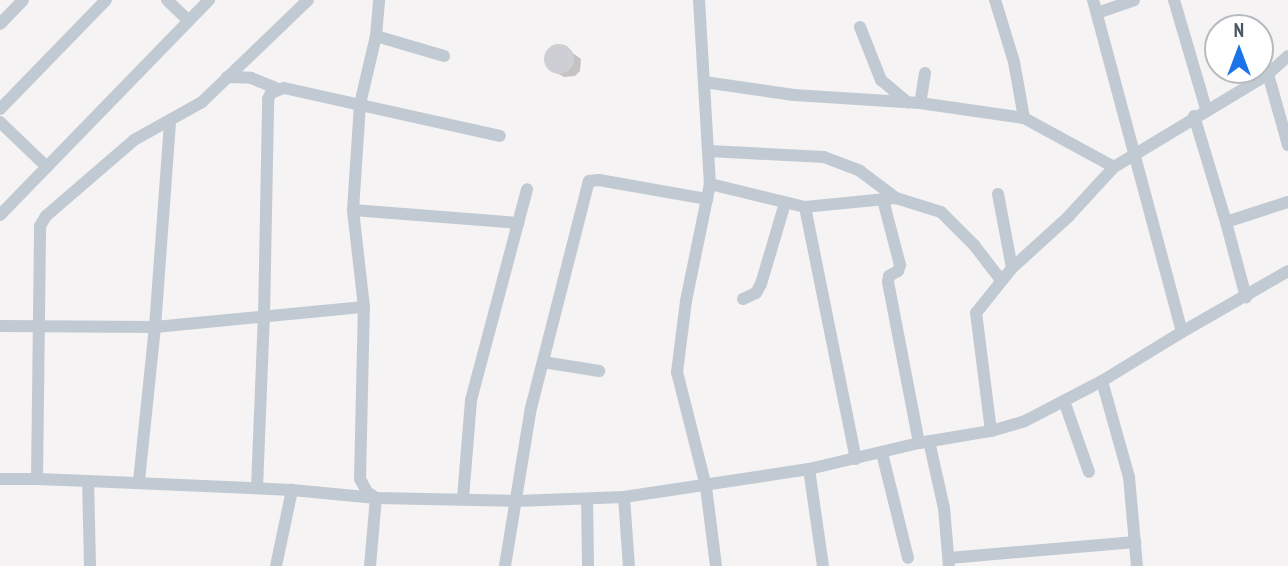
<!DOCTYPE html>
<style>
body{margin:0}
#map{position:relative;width:1288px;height:566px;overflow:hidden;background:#f5f3f3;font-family:"PT Sans Narrow",sans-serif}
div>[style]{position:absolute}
.shadow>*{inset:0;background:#0003}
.building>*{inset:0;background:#cdcfd5}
.round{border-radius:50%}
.minor>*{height:12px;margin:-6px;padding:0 6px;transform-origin:6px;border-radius:6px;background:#c1cad2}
span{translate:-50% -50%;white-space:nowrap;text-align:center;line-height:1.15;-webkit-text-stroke:5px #fff;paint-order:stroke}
.north{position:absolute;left:1204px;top:14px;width:70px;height:70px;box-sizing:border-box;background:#fff;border:2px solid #b7bbc0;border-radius:50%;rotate:0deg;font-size:19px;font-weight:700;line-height:28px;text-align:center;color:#4a5661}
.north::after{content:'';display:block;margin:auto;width:24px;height:32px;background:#1a73e8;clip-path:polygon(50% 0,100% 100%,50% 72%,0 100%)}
</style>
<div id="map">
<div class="shadow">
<i style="clip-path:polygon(563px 46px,581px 59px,580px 71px,575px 76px,564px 77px,548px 68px,546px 57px,549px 49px)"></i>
</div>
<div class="building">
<i class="round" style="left:544px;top:44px;width:30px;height:30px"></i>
</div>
<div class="minor">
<i style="left:167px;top:0;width:30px;rotate:44deg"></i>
<i style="left:699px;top:0;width:184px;rotate:86.6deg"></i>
<i style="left:710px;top:184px;width:119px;rotate:101.6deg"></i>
<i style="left:686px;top:301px;width:72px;rotate:97.2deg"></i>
<i style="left:677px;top:372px;width:119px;rotate:75.8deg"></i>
<i style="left:706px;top:487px;width:80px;rotate:82.8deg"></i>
<i style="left:1174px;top:0;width:114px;rotate:73.6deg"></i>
<i style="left:1097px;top:13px;width:39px;rotate:-19deg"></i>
<i style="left:0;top:24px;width:33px;rotate:-46deg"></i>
<i style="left:860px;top:27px;width:57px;rotate:68.4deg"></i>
<i style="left:881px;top:80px;width:35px;rotate:40deg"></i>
<i style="left:376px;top:36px;width:71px;rotate:16.4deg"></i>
<i style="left:925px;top:73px;width:30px;rotate:99deg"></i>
<i style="left:920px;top:103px;width:105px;rotate:8.2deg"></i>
<i style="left:1268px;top:74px;width:74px;rotate:74.3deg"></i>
<i style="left:227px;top:77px;width:24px;rotate:2deg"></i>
<i style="left:251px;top:78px;width:27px;rotate:22deg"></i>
<i style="left:704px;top:82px;width:91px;rotate:8.2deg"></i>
<i style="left:794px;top:95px;width:126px;rotate:3.6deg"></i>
<i style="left:0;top:109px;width:152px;rotate:-45.8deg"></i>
<i style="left:1194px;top:116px;width:111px;rotate:73.2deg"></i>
<i style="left:1226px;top:222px;width:65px;rotate:-17.9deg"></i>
<i style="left:0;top:122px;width:65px;rotate:43.8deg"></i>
<i style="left:709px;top:151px;width:115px;rotate:3deg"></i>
<i style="left:824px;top:157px;width:39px;rotate:21deg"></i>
<i style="left:860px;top:171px;width:45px;rotate:36.9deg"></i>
<i style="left:896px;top:198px;width:91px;rotate:174.4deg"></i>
<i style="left:805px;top:207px;width:98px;rotate:-166.4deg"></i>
<i style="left:1114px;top:167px;width:180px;rotate:-31.1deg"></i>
<i style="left:1268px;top:74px;width:27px;rotate:-42deg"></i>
<i style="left:998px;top:194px;width:75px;rotate:79.3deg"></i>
<i style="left:896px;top:198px;width:47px;rotate:17.3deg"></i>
<i style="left:941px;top:212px;width:47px;rotate:45deg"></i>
<i style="left:974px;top:245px;width:44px;rotate:52.4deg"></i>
<i style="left:883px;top:200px;width:67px;rotate:75.3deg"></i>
<i style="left:900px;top:265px;width:6px;rotate:108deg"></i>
<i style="left:898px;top:271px;width:10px;rotate:151deg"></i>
<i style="left:889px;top:276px;width:6px;rotate:99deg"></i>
<i style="left:888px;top:282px;width:164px;rotate:79.1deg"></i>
<i style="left:805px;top:207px;width:257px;rotate:78.6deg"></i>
<i style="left:353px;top:210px;width:166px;rotate:4.5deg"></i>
<i style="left:0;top:215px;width:300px;rotate:-45.8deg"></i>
<i style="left:1226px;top:222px;width:78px;rotate:75.1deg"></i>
<i style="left:743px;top:299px;width:14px;rotate:-25deg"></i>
<i style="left:756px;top:293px;width:10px;rotate:-61deg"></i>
<i style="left:761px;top:284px;width:84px;rotate:-73.5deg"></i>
<i style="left:0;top:326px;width:155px;rotate:0.4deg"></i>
<i style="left:155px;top:327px;width:210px;rotate:-5.5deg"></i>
<i style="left:1182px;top:332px;width:122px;rotate:-29.9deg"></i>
<i style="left:543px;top:362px;width:57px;rotate:9.1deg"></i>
<i style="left:1102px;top:381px;width:100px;rotate:74.3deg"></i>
<i style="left:1129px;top:477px;width:89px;rotate:84.9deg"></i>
<i style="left:1064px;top:401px;width:75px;rotate:70.6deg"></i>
<i style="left:991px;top:431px;width:119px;rotate:-97.2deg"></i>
<i style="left:976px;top:313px;width:58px;rotate:-51.3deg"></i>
<i style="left:1012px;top:268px;width:76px;rotate:-42.3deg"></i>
<i style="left:1068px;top:217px;width:68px;rotate:-47.4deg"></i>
<i style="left:1114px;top:167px;width:102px;rotate:-151.4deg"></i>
<i style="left:1024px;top:118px;width:57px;rotate:-100.1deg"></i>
<i style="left:1014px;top:62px;width:65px;rotate:-107deg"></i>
<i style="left:929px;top:441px;width:69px;rotate:77.4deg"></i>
<i style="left:944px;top:508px;width:58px;rotate:85.1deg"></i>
<i style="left:882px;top:453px;width:108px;rotate:76.1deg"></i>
<i style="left:809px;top:469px;width:98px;rotate:81.8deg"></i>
<i style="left:0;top:479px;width:37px"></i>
<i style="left:88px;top:481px;width:51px;rotate:-177.8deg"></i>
<i style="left:37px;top:479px;width:253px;rotate:-89.3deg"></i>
<i style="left:40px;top:226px;width:12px;rotate:-59deg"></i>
<i style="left:46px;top:216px;width:116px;rotate:-40.8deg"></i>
<i style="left:134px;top:140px;width:78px;rotate:-29.2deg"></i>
<i style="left:202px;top:102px;width:147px;rotate:-43.9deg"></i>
<i style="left:139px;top:481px;width:155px;rotate:-84.1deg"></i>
<i style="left:155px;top:327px;width:207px;rotate:-85.8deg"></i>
<i style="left:257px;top:488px;width:171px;rotate:-87.7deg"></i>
<i style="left:264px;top:317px;width:218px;rotate:-88.9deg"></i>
<i style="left:268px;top:99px;width:7px;rotate:-63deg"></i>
<i style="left:271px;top:93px;width:14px;rotate:-21deg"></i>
<i style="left:284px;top:88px;width:221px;rotate:12.5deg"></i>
<i style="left:624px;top:497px;width:69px;rotate:85.9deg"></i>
<i style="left:463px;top:498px;width:98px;rotate:-85.3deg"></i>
<i style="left:471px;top:400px;width:218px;rotate:-75.1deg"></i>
<i style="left:587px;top:499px;width:67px;rotate:89.1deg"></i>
<i style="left:949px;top:558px;width:187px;rotate:-4.9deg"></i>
<i style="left:90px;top:566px;width:85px;rotate:-91.3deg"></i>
<i style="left:88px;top:481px;width:204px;rotate:2.5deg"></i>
<i style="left:292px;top:490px;width:84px;rotate:5.4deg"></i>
<i style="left:376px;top:498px;width:140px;rotate:1.2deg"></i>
<i style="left:516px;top:501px;width:108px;rotate:-2.1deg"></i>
<i style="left:624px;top:497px;width:187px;rotate:-8.6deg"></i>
<i style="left:809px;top:469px;width:113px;rotate:-13.3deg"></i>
<i style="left:919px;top:443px;width:73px;rotate:-9.5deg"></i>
<i style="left:991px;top:431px;width:35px;rotate:-16deg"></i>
<i style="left:1025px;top:421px;width:87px;rotate:-27.5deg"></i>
<i style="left:1102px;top:381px;width:94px;rotate:-31.5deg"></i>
<i style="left:1182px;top:332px;width:344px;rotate:-105deg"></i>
<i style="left:276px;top:566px;width:78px;rotate:-78.1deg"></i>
<i style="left:370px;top:566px;width:68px;rotate:-85deg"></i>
<i style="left:376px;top:498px;width:11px;rotate:-146deg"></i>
<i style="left:367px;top:492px;width:15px;rotate:-118deg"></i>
<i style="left:360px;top:479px;width:172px;rotate:-88.7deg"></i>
<i style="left:364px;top:307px;width:98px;rotate:-96.5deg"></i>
<i style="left:353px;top:210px;width:106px;rotate:-86.2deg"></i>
<i style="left:360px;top:104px;width:70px;rotate:-76.8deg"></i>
<i style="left:376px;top:36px;width:36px;rotate:-85deg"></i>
<i style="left:505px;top:566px;width:160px;rotate:-80.7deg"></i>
<i style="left:531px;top:408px;width:234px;rotate:-75.7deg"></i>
<i style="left:589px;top:181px;width:10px;rotate:-6deg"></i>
<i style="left:599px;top:180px;width:110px;rotate:10deg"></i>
</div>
<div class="north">N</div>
</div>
